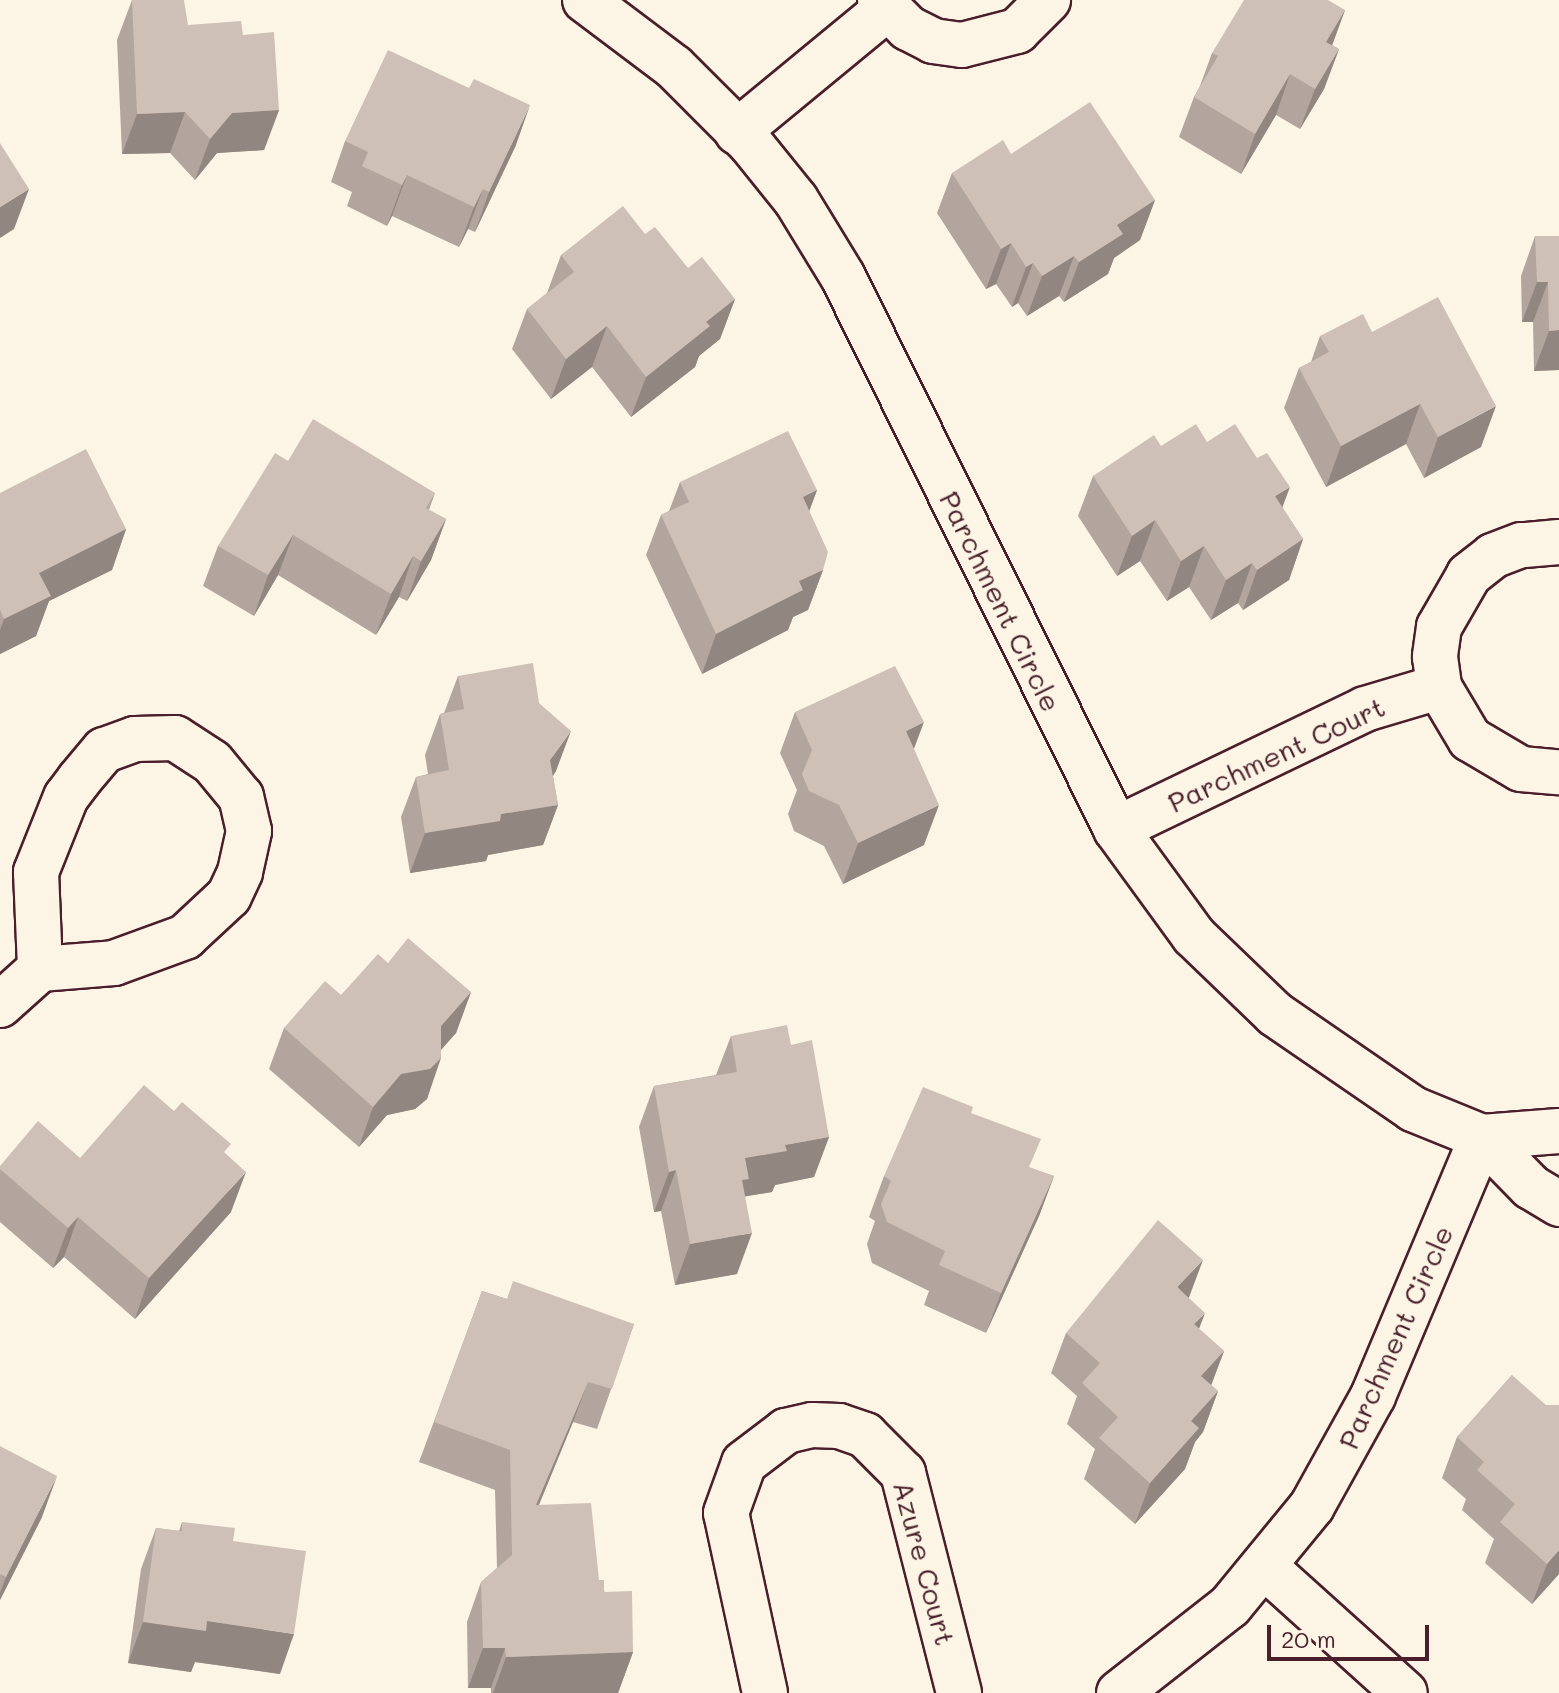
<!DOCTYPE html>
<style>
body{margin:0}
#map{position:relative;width:1559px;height:1693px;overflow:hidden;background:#fcf5e5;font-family:Mali,sans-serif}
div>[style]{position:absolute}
.roads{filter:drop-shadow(2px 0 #4a1f2b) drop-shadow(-2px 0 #4a1f2b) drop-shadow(0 2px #4a1f2b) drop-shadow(0 -2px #4a1f2b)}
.minor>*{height:44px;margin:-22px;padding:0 22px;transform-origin:22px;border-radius:22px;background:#fcf5e5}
.wall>*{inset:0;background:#b2a59d}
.shaded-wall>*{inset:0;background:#918680}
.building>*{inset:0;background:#cfc0b7}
span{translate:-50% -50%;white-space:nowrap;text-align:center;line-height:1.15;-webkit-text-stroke:8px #fcf5e5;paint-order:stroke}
.street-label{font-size:28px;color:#4a1f2b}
.scale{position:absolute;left:1267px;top:1625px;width:162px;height:36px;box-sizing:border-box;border:4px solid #4a1f2b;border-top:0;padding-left:10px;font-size:24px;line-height:28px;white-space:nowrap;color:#4a1f2b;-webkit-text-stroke:6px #fcf5e5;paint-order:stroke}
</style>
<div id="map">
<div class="roads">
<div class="minor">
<i style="left:585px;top:0;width:111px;rotate:37deg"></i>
<i style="left:674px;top:67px;width:107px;rotate:45deg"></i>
<i style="left:750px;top:143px;width:73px;rotate:51.1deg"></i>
<i style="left:796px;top:200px;width:90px;rotate:58.6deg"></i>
<i style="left:843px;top:277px;width:616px;rotate:63.68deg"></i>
<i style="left:1116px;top:829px;width:132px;rotate:53.9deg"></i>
<i style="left:1194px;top:936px;width:112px;rotate:43.9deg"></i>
<i style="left:1275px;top:1014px;width:168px;rotate:34.5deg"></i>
<i style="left:1413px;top:1109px;width:74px;rotate:22.1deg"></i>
<i style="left:1482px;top:1137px;width:70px;rotate:45.6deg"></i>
<i style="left:1531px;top:1187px;width:33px;rotate:31deg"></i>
<i style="left:880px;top:0;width:40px;rotate:45deg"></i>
<i style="left:908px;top:28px;width:28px;rotate:27deg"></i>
<i style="left:933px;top:41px;width:29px;rotate:8deg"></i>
<i style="left:962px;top:45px;width:57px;rotate:-14.3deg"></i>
<i style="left:1017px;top:31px;width:44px;rotate:-45deg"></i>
<i style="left:737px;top:132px;width:193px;rotate:-39.5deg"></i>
<i style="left:1559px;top:542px;width:38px;rotate:175deg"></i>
<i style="left:1521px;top:545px;width:30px;rotate:159deg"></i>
<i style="left:1493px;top:556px;width:31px;rotate:142deg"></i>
<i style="left:1469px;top:575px;width:60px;rotate:120deg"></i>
<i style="left:1439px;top:627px;width:30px;rotate:98deg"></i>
<i style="left:1435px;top:657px;width:30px;rotate:82deg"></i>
<i style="left:1439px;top:687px;width:61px;rotate:59.2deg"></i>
<i style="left:1470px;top:739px;width:59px;rotate:30.5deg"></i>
<i style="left:1521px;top:769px;width:38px;rotate:5deg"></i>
<i style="left:1116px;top:829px;width:276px;rotate:-25.7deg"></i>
<i style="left:1365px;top:709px;width:77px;rotate:-16.6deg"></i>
<i style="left:0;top:1005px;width:54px;rotate:-42deg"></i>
<i style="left:40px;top:969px;width:74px;rotate:-4.6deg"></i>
<i style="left:114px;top:963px;width:76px;rotate:-20.1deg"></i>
<i style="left:185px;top:937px;width:60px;rotate:-43deg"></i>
<i style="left:229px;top:896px;width:26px;rotate:-65deg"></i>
<i style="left:240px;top:872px;width:42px;rotate:-77.6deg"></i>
<i style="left:249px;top:831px;width:35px;rotate:-103deg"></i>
<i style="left:241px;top:797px;width:45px;rotate:-129.6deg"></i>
<i style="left:212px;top:762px;width:44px;rotate:-147deg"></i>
<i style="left:175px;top:738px;width:40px;rotate:178.6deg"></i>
<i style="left:135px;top:739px;width:33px;rotate:160deg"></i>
<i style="left:104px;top:750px;width:39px;rotate:130deg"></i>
<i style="left:79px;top:780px;width:21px;rotate:127deg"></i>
<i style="left:66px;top:797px;width:81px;rotate:111.8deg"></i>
<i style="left:36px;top:872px;width:97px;rotate:87.6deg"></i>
<i style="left:1482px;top:1137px;width:77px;rotate:-4.5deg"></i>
<i style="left:1265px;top:1567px;width:188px;rotate:42deg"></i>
<i style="left:765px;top:1693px;width:184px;rotate:-102.2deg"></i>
<i style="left:726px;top:1513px;width:53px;rotate:-70.2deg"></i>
<i style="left:744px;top:1463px;width:53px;rotate:-37.3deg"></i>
<i style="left:786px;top:1431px;width:27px;rotate:-13deg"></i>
<i style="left:812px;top:1425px;width:27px;rotate:2deg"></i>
<i style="left:839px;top:1426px;width:28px;rotate:19deg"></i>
<i style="left:865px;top:1435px;width:54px;rotate:45deg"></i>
<i style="left:903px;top:1473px;width:227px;rotate:75.7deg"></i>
<i style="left:1119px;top:1693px;width:141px;rotate:-38.1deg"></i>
<i style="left:1230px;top:1606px;width:129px;rotate:-50.6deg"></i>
<i style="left:1312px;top:1506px;width:126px;rotate:-61deg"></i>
<i style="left:1373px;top:1396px;width:281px;rotate:-67.2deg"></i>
</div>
</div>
<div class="wall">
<i style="clip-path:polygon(132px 0,188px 25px,243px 35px,279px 110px,264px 150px,217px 153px,195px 180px,170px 153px,122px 154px,117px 40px)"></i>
<i style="clip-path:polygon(1345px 10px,1332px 45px,1339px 49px,1324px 89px,1300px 129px,1276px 115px,1241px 174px,1179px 137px,1194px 97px,1200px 86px,1212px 53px)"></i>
<i style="clip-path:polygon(345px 141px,516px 145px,475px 232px,468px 229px,459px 247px,392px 216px,387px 226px,347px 206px,352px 192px,331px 182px)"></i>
<i style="clip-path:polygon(1011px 154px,1155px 200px,1140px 240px,1114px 258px,1108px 274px,1064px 302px,1059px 296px,1027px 316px,1018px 303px,1012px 307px,996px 284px,986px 289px,937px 213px,952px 173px)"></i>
<i style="clip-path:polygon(645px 234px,688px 268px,735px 299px,720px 339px,699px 356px,695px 367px,631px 417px,592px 367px,551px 399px,512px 349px,527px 309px,547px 293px,561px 255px)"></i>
<i style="clip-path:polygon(1535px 236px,1559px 236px,1559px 370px,1534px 371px,1533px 322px,1522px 322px,1521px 276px)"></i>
<i style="clip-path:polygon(1372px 332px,1481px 447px,1424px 478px,1406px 444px,1326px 487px,1284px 408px,1299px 368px,1311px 362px,1320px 336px)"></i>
<i style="clip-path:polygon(1207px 442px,1282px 507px,1303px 539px,1289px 580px,1243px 610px,1238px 603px,1211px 620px,1189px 587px,1167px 601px,1140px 561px,1117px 576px,1078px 516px,1093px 476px,1161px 446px)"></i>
<i style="clip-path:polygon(288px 461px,435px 493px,429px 510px,446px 519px,431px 560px,407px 601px,399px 597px,376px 635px,278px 575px,254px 616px,203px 586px,218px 546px)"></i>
<i style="clip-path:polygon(680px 482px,817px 490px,809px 511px,823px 570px,808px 610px,793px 617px,788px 630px,702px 674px,646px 555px,661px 515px,669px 511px)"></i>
<i style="clip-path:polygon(0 493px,126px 529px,112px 570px,49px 601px,36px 636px,0 654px)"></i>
<i style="clip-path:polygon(458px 676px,539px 703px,556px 771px,553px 776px,558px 805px,543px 845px,488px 855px,486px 861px,410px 873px,401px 817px,416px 777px,428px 774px,425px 755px,440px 714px,444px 713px)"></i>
<i style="clip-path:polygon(795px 712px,914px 749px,924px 845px,843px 884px,824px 846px,794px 831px,788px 814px,797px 790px,780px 753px)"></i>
<i style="clip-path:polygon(388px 963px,471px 992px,456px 1033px,441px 1049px,427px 1099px,415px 1109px,387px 1115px,359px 1147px,269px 1069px,284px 1028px,341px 995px)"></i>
<i style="clip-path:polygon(731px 1036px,791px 1045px,829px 1137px,814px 1177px,775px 1185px,772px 1192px,745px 1196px,737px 1274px,675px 1285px,661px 1211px,654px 1212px,639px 1127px,654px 1086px,716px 1075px)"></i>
<i style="clip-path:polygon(971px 1113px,1030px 1168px,1054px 1176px,1039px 1216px,986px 1333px,924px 1305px,929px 1291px,872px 1263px,867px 1244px,875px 1221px,869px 1217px,884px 1176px)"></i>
<i style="clip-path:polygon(227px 1155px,231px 1212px,135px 1319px,64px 1257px,53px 1268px,0 1222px,0 1166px)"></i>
<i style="clip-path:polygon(482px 1291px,507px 1299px,634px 1324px,597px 1429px,573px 1422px,539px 1505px,599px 1580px,633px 1652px,618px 1693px,491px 1693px,491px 1688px,468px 1688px,467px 1622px,481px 1582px,497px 1568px,495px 1490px,419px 1462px)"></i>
<i style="clip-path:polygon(1189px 1298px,1199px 1329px,1224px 1351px,1211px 1385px,1218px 1391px,1203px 1432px,1195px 1442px,1185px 1469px,1135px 1524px,1084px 1479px,1095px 1449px,1067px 1424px,1077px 1396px,1051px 1373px,1066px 1333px)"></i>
<i style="clip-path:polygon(1512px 1375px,1559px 1574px,1532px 1604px,1485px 1563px,1494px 1539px,1462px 1510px,1466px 1499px,1442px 1478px,1457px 1437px)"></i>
<i style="clip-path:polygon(0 1446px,42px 1517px,0 1600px)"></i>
<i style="clip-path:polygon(182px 1522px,233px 1541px,280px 1674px,195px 1662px,191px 1672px,128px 1663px,141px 1569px,156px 1528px,179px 1531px)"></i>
</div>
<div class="shaded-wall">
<i style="clip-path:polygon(1345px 10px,1330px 51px,1326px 42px)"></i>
<i style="clip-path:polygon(1339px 49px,1324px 89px,1300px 129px,1315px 89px)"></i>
<i style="clip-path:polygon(1290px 74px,1276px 115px,1241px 174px,1255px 134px)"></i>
<i style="clip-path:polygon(530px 105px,516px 145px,475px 232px,489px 192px)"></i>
<i style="clip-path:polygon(279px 110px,264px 150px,217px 153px,195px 180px,210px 139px,232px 113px)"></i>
<i style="clip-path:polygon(185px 112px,170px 153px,122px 154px,137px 114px)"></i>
<i style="clip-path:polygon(407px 175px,392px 216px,387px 226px,402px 185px)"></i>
<i style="clip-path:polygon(29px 189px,14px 229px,0 238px,0 207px)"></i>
<i style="clip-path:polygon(483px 189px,468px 229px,459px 247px,474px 207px)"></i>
<i style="clip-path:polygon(1155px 200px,1140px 240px,1114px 258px,1108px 274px,1064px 302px,1079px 262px,1117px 225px)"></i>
<i style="clip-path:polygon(1011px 243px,996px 284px,986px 289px,1001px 249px)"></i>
<i style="clip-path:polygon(1074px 256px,1059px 296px,1027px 316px,1042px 276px)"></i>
<i style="clip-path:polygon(1033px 263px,1018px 303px,1012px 307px,1026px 267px)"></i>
<i style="clip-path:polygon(1537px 282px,1548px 282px,1533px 322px,1522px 322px)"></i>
<i style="clip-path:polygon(735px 299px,720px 339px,699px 356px,695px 367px,631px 417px,646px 377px,706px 322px)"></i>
<i style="clip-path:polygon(607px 326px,592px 367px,551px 399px,566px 359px)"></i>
<i style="clip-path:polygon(1559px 330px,1559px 370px,1534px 371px,1549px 331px)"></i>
<i style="clip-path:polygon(1420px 404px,1406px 444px,1326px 487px,1341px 446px)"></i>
<i style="clip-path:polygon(1496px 406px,1481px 447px,1424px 478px,1438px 437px)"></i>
<i style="clip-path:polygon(1290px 487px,1275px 527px,1275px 496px)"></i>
<i style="clip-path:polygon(817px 490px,802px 531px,803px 497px)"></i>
<i style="clip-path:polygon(446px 519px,431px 560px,407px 601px,421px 561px)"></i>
<i style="clip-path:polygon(1155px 520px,1140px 561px,1117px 576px,1132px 536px)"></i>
<i style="clip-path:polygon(126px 529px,112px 570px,49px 601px,36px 636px,0 654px,0 630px,4px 619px,39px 573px)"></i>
<i style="clip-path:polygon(293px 535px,278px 575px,254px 616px,268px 575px)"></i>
<i style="clip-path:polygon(1303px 539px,1289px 580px,1243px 610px,1257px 570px)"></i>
<i style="clip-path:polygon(1204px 546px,1189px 587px,1167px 601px,1181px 561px)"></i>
<i style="clip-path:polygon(413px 556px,399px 597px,376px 635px,391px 594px)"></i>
<i style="clip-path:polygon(1252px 563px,1238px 603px,1211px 620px,1226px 580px)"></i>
<i style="clip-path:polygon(823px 570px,808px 610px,793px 617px,788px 630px,702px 674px,716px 634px,799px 581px)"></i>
<i style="clip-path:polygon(924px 722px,909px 762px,906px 731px)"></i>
<i style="clip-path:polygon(571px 731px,556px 771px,536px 801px,550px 760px)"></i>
<i style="clip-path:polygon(558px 805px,543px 845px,488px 855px,486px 861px,410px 873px,425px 833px,501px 814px)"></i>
<i style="clip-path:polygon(939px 805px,924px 845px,843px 884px,858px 843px)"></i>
<i style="clip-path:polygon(471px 992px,456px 1033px,427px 1066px,441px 1026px)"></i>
<i style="clip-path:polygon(441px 1058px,427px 1099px,415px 1109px,387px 1115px,359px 1147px,373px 1107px,401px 1074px)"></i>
<i style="clip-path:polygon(829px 1137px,814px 1177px,775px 1185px,772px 1192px,742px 1197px,727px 1220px,745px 1158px,785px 1145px)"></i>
<i style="clip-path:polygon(676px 1170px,661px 1211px,654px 1212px,669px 1172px)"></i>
<i style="clip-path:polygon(246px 1172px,231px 1212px,135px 1319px,149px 1278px)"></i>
<i style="clip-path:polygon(1054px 1176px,1039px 1216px,986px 1333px,1001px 1293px)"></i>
<i style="clip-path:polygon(78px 1217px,64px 1257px,53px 1268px,68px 1228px)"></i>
<i style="clip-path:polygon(752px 1233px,737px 1274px,675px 1285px,690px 1244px)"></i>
<i style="clip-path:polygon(1203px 1260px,1188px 1300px,1177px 1287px)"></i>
<i style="clip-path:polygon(1205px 1313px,1190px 1353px,1194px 1324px)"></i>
<i style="clip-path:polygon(1224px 1351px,1209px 1391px,1201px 1376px)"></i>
<i style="clip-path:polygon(588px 1382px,573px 1422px,522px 1545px,536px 1505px)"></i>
<i style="clip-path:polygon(1218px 1391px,1203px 1432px,1195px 1442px,1185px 1469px,1135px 1524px,1150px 1483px,1191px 1421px)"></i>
<i style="clip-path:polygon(57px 1476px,42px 1517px,0 1600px,0 1593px,6px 1577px)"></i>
<i style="clip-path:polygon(1559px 1550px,1559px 1574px,1532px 1604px,1547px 1564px)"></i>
<i style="clip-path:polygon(207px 1621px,294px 1634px,280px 1674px,195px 1662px,191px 1672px,128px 1663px,143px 1622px)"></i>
<i style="clip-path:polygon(483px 1648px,505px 1648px,491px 1688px,468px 1688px)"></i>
<i style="clip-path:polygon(633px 1652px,618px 1693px,493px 1693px,506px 1657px)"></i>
</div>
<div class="building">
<i style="clip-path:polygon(132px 0,184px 0,188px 25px,241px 21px,243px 35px,274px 32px,279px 110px,232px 113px,210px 139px,185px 112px,137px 114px)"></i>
<i style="clip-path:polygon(1244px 0,1328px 0,1345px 10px,1326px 42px,1339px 49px,1315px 89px,1290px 74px,1255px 134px,1194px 97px,1218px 56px,1212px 53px)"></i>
<i style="clip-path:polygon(388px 50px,469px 88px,474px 79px,530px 105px,489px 192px,483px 189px,474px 207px,407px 175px,402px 185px,362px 166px,368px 152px,345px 141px)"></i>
<i style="clip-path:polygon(1090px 102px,1155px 200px,1117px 225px,1123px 234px,1079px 262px,1074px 256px,1042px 276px,1033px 263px,1026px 267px,1011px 243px,1001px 249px,952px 173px,1003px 140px,1011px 154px)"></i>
<i style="clip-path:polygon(0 143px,29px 189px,0 207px)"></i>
<i style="clip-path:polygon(623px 206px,645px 234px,655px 227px,688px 268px,702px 257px,735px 299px,706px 322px,710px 326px,646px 377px,607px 326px,566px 359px,527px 309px,574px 272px,561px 255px)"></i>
<i style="clip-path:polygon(1535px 236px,1559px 236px,1559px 330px,1549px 331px,1548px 282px,1537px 282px)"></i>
<i style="clip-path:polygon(1438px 297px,1496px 406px,1438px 437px,1420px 404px,1341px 446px,1299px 368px,1329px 352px,1320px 336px,1363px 314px,1372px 332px)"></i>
<i style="clip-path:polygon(313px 419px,435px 493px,426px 508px,446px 519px,421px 561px,413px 556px,391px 594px,293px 535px,268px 575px,218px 546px,275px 453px,288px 461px)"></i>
<i style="clip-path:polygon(1196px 424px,1207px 442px,1235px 424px,1257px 458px,1267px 453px,1290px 487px,1275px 496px,1303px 539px,1257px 570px,1252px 563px,1226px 580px,1204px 546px,1181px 561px,1155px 520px,1132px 536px,1093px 476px,1154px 435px,1161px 446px)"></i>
<i style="clip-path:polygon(788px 431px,817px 490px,803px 497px,828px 552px,823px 570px,799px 581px,803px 590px,716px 634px,661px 515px,689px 502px,680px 482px)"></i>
<i style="clip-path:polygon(86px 449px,126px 529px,39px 573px,51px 596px,4px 619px,0 610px,0 493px)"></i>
<i style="clip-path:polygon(533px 663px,539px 703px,571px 731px,550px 760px,558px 805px,501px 814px,500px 821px,425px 833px,416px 777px,449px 770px,440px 714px,464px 709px,458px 676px)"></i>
<i style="clip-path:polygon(895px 666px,924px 722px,906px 731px,939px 805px,858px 843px,839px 805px,809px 791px,802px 774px,812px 750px,795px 712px)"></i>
<i style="clip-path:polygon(408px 938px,471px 992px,441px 1026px,441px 1058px,430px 1069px,401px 1074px,373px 1107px,284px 1028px,325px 981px,341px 995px,378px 954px,388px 963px)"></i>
<i style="clip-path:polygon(787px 1025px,791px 1045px,812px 1040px,829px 1137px,785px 1145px,787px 1151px,745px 1158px,749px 1179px,742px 1180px,752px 1233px,690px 1244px,676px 1170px,669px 1172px,654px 1086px,737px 1072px,731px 1036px)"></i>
<i style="clip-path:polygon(144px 1085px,174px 1111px,182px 1102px,231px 1144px,224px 1152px,246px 1172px,149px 1278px,78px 1217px,68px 1228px,0 1169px,0 1166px,38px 1121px,80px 1158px)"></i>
<i style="clip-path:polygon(923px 1087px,973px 1107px,971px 1113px,1041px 1139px,1029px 1167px,1054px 1176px,1001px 1293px,939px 1265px,945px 1251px,887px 1222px,881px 1204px,891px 1181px,884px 1176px)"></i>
<i style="clip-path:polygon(1158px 1220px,1203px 1260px,1177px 1287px,1205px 1313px,1194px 1324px,1224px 1351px,1201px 1376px,1218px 1391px,1191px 1421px,1199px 1428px,1150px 1483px,1099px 1438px,1118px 1417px,1082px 1383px,1100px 1363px,1066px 1333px)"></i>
<i style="clip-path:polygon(513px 1281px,634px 1324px,612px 1389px,588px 1382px,536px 1505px,591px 1503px,599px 1580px,604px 1580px,604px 1592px,632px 1591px,633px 1652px,506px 1657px,505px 1648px,483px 1648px,481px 1582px,512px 1555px,510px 1450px,434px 1422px,482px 1291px,507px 1299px)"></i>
<i style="clip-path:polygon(1512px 1375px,1546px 1405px,1559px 1405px,1559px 1550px,1547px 1564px,1500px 1522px,1515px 1504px,1477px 1470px,1484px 1462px,1457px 1437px)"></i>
<i style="clip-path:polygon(0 1446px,57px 1476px,6px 1577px,0 1574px)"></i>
<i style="clip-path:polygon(182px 1522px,235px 1528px,233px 1541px,306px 1551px,294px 1634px,207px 1621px,206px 1631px,143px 1622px,156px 1528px,182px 1531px)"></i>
</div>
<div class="street-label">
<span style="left:1001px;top:601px;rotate:64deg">Parchment Circle</span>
<span style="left:1276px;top:754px;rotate:-25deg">Parchment Court</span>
<span style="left:1395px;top:1337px;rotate:-66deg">Parchment Circle</span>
<span style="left:925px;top:1563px;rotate:75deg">Azure Court</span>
</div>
<div class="scale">20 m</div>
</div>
